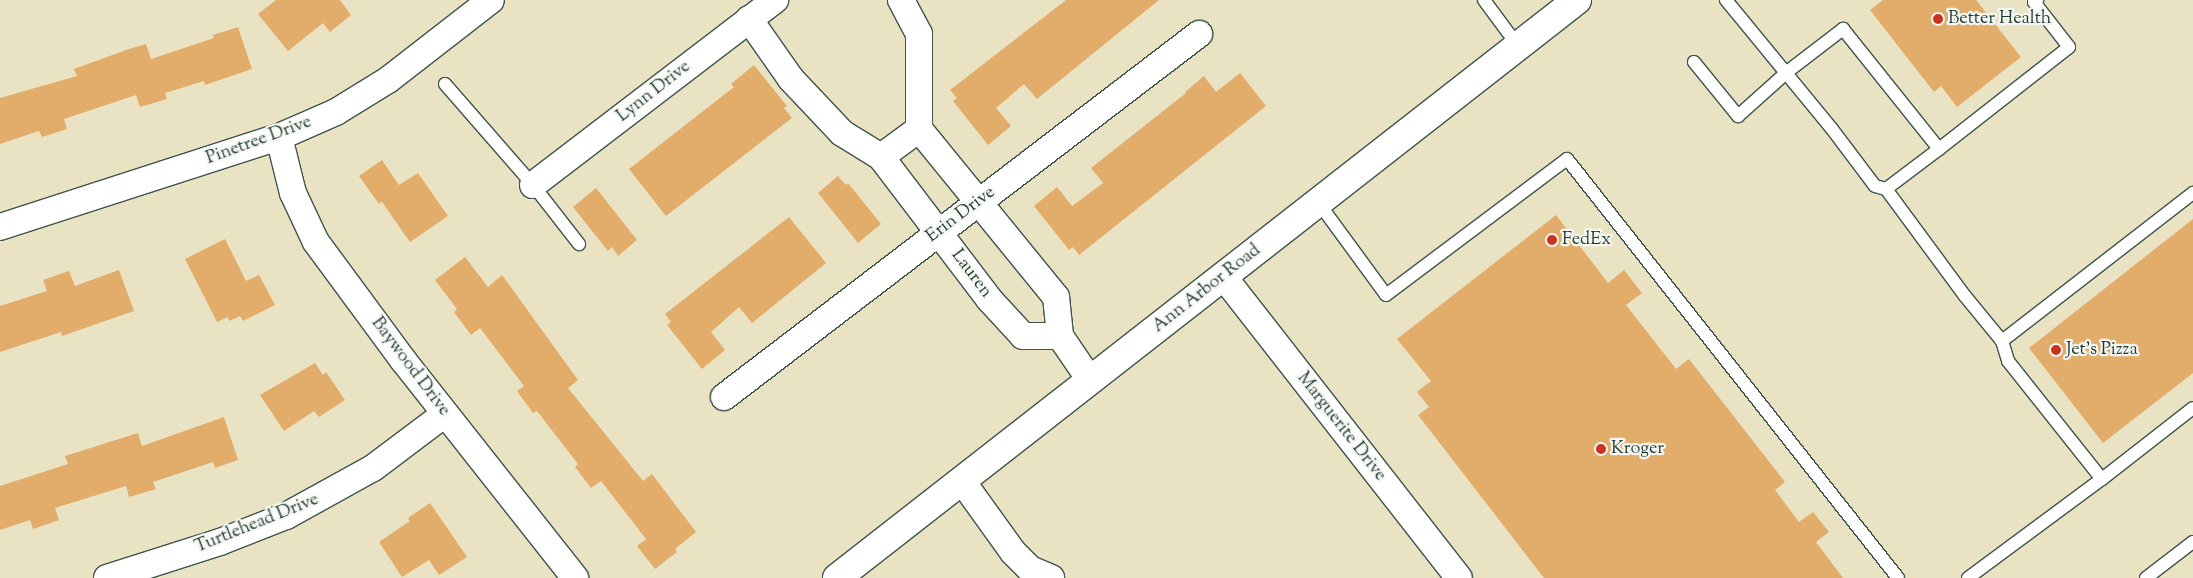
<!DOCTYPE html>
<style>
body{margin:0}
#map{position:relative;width:2193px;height:578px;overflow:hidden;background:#e9e3c4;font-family:"Sorts Mill Goudy",serif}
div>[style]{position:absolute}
.building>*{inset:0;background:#e2ad6b}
.roads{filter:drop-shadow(1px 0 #3d564a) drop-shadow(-1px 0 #3d564a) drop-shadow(0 1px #3d564a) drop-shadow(0 -1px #3d564a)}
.service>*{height:12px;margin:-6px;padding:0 6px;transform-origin:6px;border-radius:6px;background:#fff}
.minor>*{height:26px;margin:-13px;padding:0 13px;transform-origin:13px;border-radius:13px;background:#fff}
.secondary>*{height:28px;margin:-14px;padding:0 14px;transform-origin:14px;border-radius:14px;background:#fff}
.dots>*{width:14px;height:14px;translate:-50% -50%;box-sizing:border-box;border:2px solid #f6f6f2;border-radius:50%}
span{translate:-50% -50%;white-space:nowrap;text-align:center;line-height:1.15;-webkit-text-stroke:4.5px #f6f6f2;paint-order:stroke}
.poi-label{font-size:18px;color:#1f3d34}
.left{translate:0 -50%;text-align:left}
.street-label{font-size:18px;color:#1f3d34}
</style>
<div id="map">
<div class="building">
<i style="clip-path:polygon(276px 0,340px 0,351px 15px,330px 32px,323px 23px,288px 51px,258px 14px)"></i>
<i style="clip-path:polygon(1066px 0,1159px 0,1037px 99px,1024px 84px,996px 108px,1011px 126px,988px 145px,953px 101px,957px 98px,950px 90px)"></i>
<i style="clip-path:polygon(1883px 0,1976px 0,2021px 57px,1957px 107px,1941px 86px,1934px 92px,1870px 10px)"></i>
<i style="clip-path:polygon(238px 27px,252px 69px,205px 85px,204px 81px,165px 93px,167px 99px,140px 107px,136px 95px,64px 119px,67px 129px,42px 137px,39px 131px,0 144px,0 98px,77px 76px,74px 69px,126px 50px,146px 44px,151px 59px,214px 38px,213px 35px)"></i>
<i style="clip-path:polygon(754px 65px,787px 106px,784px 108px,792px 118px,666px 216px,629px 169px,734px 87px,731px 84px)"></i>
<i style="clip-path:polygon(1240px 73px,1266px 106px,1079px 255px,1073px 247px,1069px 250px,1034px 206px,1057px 187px,1072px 206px,1103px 183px,1091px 168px,1186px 93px,1185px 92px,1204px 76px,1216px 92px)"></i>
<i style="clip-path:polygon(382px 160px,399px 185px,418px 173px,448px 216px,410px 242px,382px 202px,379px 204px,359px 176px)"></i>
<i style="clip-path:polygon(838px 176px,846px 185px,848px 183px,881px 224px,858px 243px,818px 193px)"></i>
<i style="clip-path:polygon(596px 188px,637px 240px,618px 256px,612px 247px,608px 251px,573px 207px)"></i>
<i style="clip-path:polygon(1556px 215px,1608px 283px,1624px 270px,1642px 293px,1626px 305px,1676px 369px,1689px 359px,1785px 482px,1775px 490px,1799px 522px,1813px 512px,1829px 532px,1816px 542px,1843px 578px,1544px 578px,1418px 415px,1429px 407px,1417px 392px,1431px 381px,1397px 339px)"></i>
<i style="clip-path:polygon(789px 217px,826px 263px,752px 323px,739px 307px,711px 332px,725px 350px,702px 369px,667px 325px,671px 322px,665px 314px)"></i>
<i style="clip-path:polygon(2193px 219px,2193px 373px,2103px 443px,2029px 348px)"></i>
<i style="clip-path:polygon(225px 239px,246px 281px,259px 275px,275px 305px,243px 321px,240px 316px,229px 321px,228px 317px,217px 322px,185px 259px)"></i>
<i style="clip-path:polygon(465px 257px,488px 287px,502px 275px,578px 380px,568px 388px,643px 481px,652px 474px,696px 532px,675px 549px,677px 552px,655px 569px,637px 546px,646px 539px,601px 481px,591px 488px,575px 467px,578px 464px,537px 411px,533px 413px,517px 391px,524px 386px,480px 328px,471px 335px,454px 312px,457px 309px,435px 280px)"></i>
<i style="clip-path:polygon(119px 270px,134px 311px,62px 336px,61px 332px,0 352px,0 306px,47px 291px,43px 280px,69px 271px,75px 286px)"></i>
<i style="clip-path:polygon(315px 363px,323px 375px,326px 372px,345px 400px,319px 417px,314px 411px,284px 431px,260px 395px)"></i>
<i style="clip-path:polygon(224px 417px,238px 460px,215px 468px,213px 462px,153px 482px,156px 489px,129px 497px,126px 486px,55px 508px,59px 520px,33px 529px,30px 520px,0 530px,0 486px,68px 464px,65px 456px,138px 433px,142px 446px)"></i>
<i style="clip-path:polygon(430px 503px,467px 557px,439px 575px,429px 560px,402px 577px,379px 542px,410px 521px,408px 518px)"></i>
</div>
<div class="roads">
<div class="service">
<i style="left:1484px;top:0;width:57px;rotate:53.5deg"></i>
<i style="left:1726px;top:0;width:167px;rotate:50.6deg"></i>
<i style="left:1832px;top:129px;width:71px;rotate:53deg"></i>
<i style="left:1875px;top:186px;width:11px;rotate:15deg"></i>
<i style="left:1886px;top:189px;width:133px;rotate:53.6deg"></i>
<i style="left:1965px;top:296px;width:58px;rotate:50.6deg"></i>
<i style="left:2002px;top:341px;width:21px;rotate:73deg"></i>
<i style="left:2008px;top:361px;width:151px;rotate:51.5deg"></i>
<i style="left:2102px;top:479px;width:115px;rotate:-38deg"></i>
<i style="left:1694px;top:62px;width:70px;rotate:50.8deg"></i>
<i style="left:1738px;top:116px;width:66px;rotate:-41.9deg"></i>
<i style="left:1787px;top:72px;width:71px;rotate:-37.5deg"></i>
<i style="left:1843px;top:29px;width:154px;rotate:51.3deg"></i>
<i style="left:1939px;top:149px;width:165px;rotate:-38.1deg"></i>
<i style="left:2069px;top:47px;width:57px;rotate:-127.9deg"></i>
<i style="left:2034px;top:2px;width:4px;rotate:-34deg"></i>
<i style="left:445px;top:84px;width:134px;rotate:48.9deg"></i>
<i style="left:533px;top:185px;width:75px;rotate:52.1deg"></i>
<i style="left:1886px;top:189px;width:66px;rotate:-37deg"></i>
<i style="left:1318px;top:202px;width:115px;rotate:53.8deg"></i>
<i style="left:1386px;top:295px;width:226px;rotate:-36.9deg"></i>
<i style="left:1567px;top:159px;width:534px;rotate:51.69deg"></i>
<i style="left:2002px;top:341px;width:242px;rotate:-37.8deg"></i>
<i style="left:1968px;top:578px;width:167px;rotate:-36.5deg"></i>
<i style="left:2146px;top:578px;width:59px;rotate:-37.5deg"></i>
</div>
<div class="minor">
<i style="left:901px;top:0;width:38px;rotate:62deg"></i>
<i style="left:919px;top:34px;width:95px;rotate:90deg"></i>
<i style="left:919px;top:129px;width:217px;rotate:50.8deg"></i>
<i style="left:1056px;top:297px;width:39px;rotate:84deg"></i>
<i style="left:1060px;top:336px;width:53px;rotate:55.7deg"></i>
<i style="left:749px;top:19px;width:73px;rotate:55deg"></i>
<i style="left:791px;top:79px;width:74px;rotate:46.6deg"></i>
<i style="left:842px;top:133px;width:46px;rotate:31.6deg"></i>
<i style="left:881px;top:157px;width:178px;rotate:52.7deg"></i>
<i style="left:989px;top:299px;width:50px;rotate:47.4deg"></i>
<i style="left:1023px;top:336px;width:37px"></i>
<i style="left:279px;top:137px;width:58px;rotate:76deg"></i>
<i style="left:293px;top:193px;width:54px;rotate:64.9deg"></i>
<i style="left:316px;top:242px;width:147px;rotate:53.6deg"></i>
<i style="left:403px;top:360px;width:278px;rotate:51.7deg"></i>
<i style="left:881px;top:157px;width:47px;rotate:-36.4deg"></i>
<i style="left:533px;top:185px;width:305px;rotate:-37.4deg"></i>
<i style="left:0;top:227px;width:293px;rotate:-17.9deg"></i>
<i style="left:279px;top:137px;width:62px;rotate:-23.7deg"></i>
<i style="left:336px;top:112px;width:61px;rotate:-31.6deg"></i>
<i style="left:388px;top:80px;width:130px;rotate:-37.8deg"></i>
<i style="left:1223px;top:276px;width:383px;rotate:52deg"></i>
<i style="left:724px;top:397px;width:598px;rotate:-37.39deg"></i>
<i style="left:962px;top:481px;width:87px;rotate:54.3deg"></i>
<i style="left:1013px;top:552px;width:24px;rotate:45deg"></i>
<i style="left:1030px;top:569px;width:23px;rotate:23deg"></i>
<i style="left:107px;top:578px;width:119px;rotate:-17.7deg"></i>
<i style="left:220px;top:542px;width:71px;rotate:-21.5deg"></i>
<i style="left:286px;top:516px;width:99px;rotate:-28.9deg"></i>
<i style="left:373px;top:468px;width:90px;rotate:-36.9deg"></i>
</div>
<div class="secondary">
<i style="left:837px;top:578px;width:939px;rotate:-37.99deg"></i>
</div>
</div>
<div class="dots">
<i style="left:1938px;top:19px;background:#c8321e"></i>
<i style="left:1552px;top:240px;background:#c8321e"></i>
<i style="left:2056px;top:350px;background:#c8321e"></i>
<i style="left:1601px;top:449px;background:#c8321e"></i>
</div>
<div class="poi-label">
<span class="left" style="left:1948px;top:19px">Better Health</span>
<span class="left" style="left:1562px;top:240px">FedEx</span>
<span class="left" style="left:2066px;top:350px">Jet's Pizza</span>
<span class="left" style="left:1611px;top:449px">Kroger</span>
</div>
<div class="street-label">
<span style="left:654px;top:92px;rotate:-38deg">Lynn Drive</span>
<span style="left:259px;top:141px;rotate:-20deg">Pinetree Drive</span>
<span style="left:961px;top:215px;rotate:-37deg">Erin Drive</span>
<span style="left:971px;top:274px;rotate:53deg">Lauren</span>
<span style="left:1207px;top:289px;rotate:-38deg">Ann Arbor Road</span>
<span style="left:410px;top:367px;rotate:53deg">Baywood Drive</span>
<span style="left:1341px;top:427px;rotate:52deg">Marguerite Drive</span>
<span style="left:257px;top:524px;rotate:-22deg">Turtlehead Drive</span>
</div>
</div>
